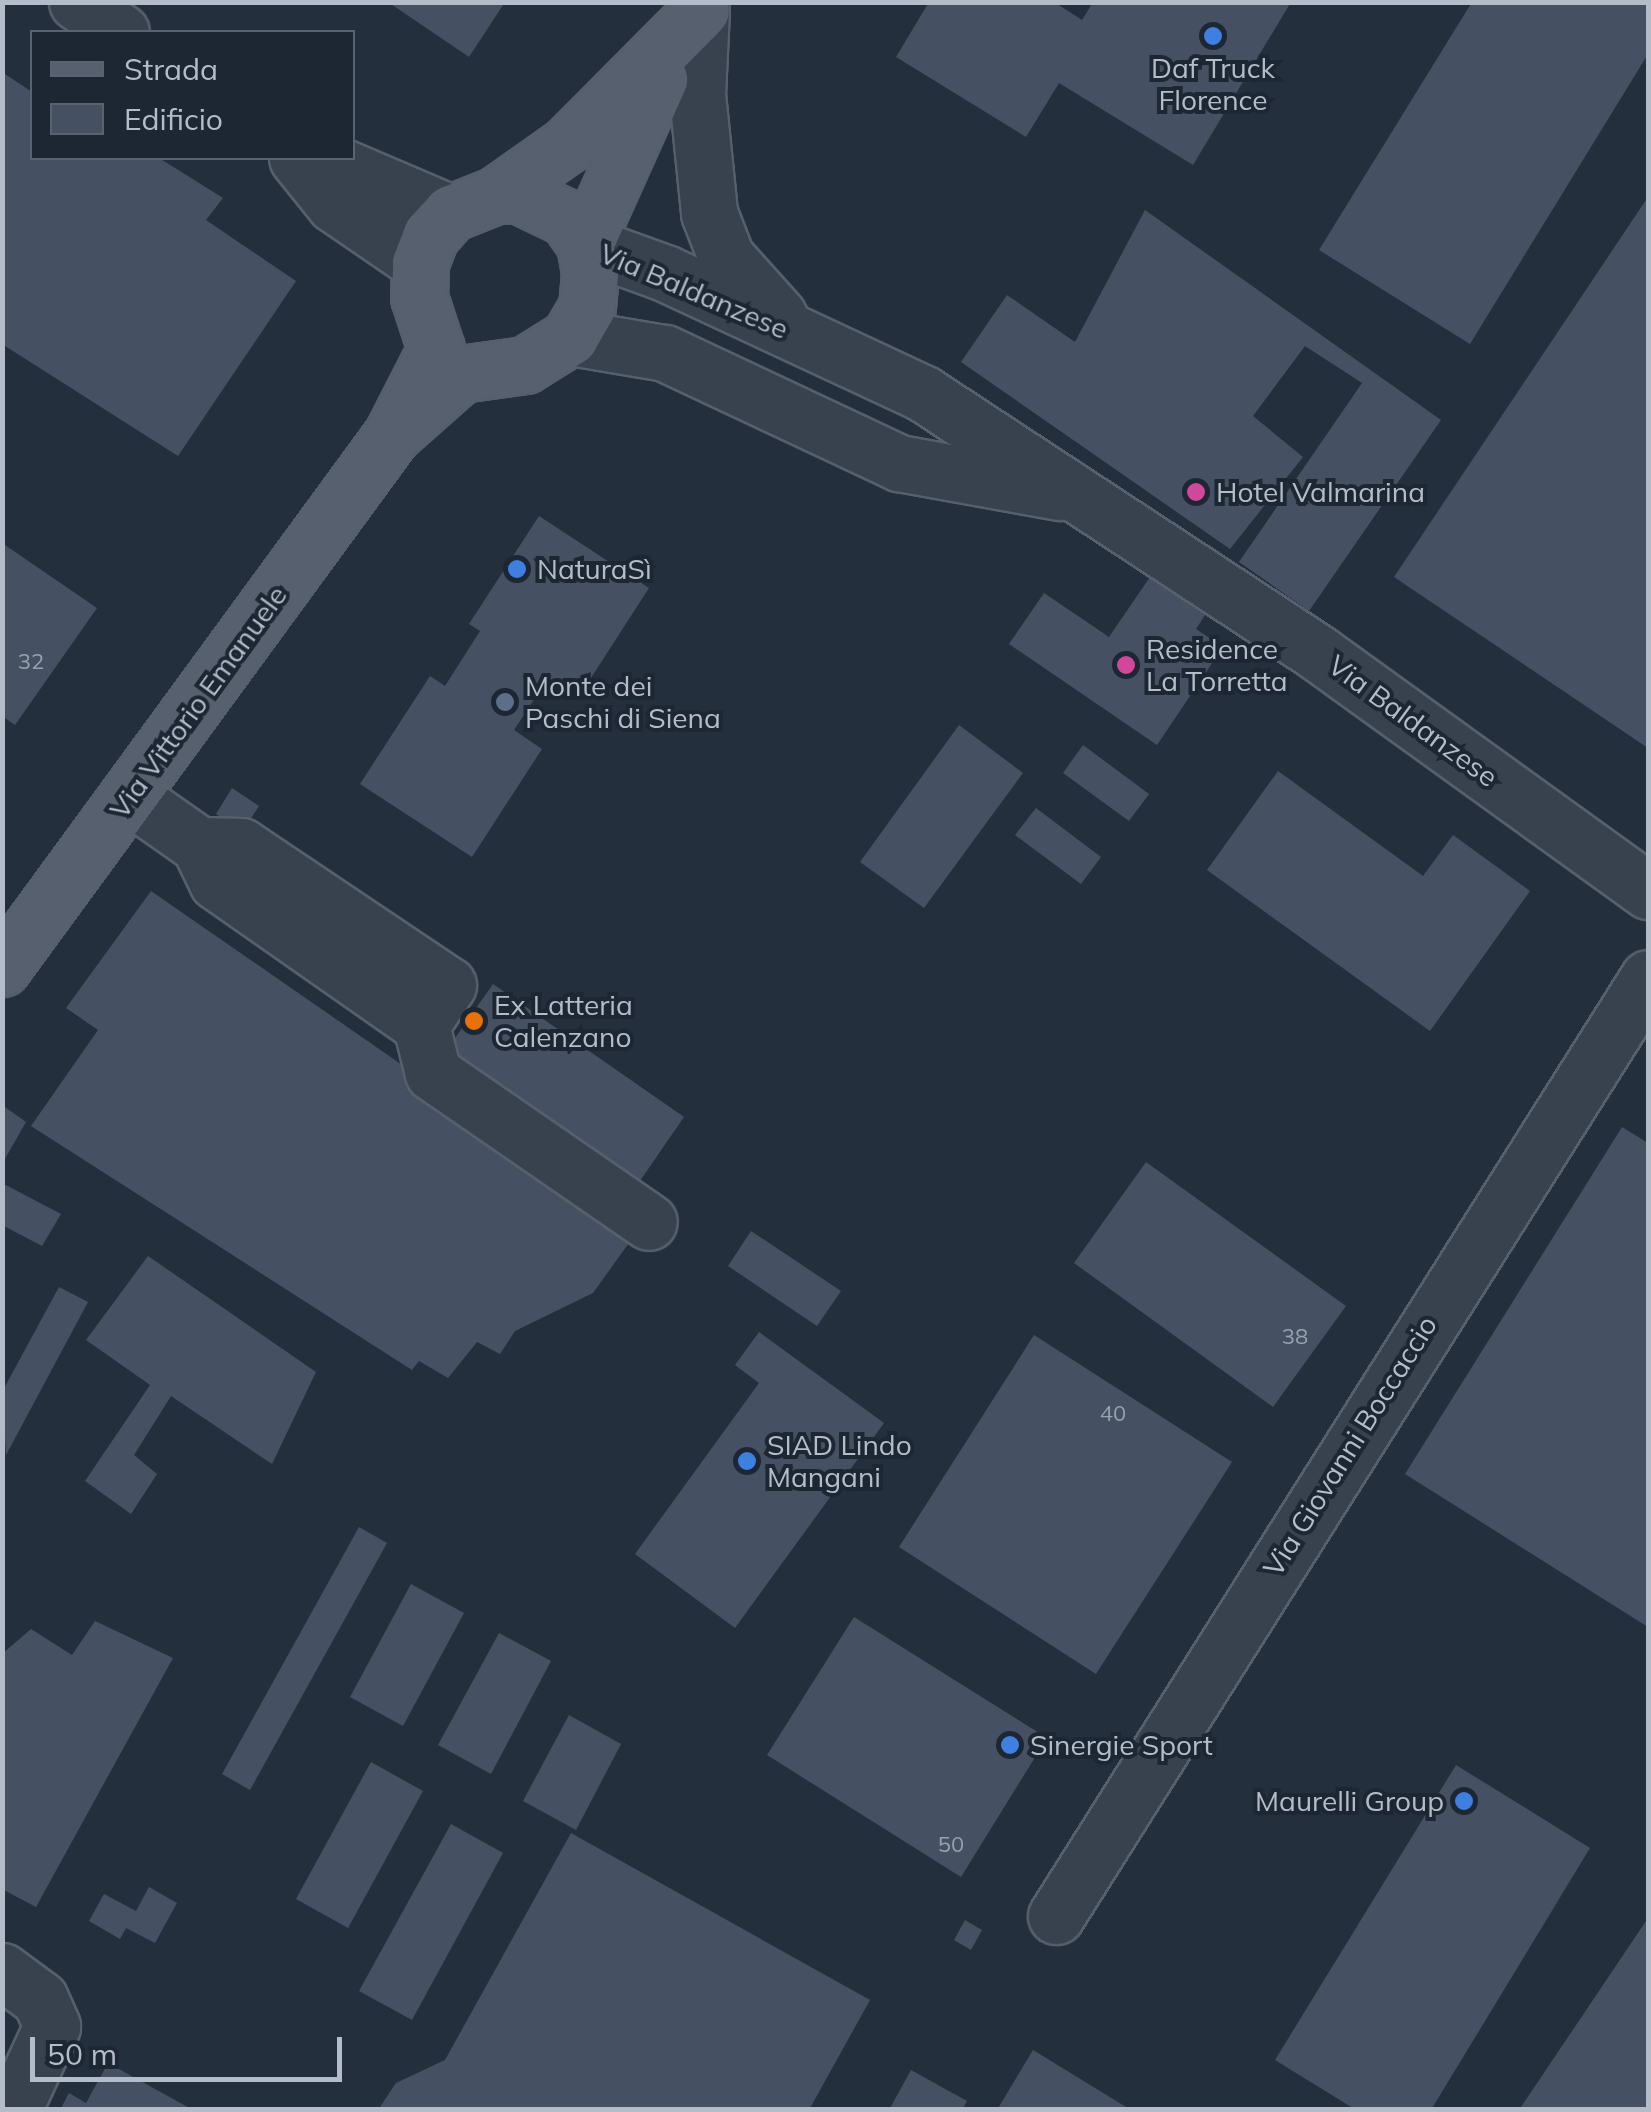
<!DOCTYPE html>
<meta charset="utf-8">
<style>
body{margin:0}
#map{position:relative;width:1651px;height:2112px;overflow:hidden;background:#242f3e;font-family:Mulish,sans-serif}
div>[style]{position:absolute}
.building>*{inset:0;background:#455162}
.roads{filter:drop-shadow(2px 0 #565f6c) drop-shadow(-2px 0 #565f6c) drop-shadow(0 2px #565f6c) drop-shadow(0 -2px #565f6c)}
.minor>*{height:55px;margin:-27.5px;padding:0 27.5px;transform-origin:27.5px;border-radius:27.5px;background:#38414e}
.major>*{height:55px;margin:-27.5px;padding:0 27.5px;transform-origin:27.5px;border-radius:27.5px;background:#56606e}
.dots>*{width:28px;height:28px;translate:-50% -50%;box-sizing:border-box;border:5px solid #1d2633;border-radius:50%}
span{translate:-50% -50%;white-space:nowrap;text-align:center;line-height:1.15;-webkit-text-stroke:8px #1d2633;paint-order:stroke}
.number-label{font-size:22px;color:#98a1af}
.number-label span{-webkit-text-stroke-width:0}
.poi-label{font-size:28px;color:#b4bcc9}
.left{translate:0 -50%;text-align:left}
.right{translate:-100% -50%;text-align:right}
.street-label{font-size:28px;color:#b4bcc9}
.frame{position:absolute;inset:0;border:5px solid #b4bcc9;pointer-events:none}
.legend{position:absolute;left:30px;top:30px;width:325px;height:130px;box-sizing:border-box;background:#1d2633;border:2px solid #59626f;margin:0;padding:12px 18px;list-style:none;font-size:30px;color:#b4bcc9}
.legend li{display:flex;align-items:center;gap:20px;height:50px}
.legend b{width:50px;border:2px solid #59626f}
.scale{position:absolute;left:30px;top:2037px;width:312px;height:45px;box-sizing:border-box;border:5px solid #b4bcc9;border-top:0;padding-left:12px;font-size:30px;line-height:35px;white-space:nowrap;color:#b4bcc9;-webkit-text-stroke:8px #1d2633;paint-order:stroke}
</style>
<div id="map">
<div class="building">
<i style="clip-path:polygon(388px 2px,505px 2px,469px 57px)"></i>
<i style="clip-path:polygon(929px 2px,1054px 2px,1082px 20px,1093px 2px,1291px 2px,1193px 165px,1059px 83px,1026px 137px,896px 57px)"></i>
<i style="clip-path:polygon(1472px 2px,1648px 2px,1648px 54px,1470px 344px,1319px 250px)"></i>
<i style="clip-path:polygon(2px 72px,32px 92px,32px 158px,159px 158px,223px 198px,206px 220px,296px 281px,178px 456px,2px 344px)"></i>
<i style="clip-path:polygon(1648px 197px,1648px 748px,1394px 577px)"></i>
<i style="clip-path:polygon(1145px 210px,1441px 420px,1309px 611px,1239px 562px,1362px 383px,1305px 346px,1253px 416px,1303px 457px,1230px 549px,961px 362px,1007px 295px,1075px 342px)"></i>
<i style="clip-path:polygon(539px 516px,649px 588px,578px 698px,548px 678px,514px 730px,542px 749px,472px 857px,360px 784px,430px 676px,445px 686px,480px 631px,469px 624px)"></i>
<i style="clip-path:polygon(2px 543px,97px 608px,15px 725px,2px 716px)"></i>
<i style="clip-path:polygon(1150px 577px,1205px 615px,1196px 629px,1223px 647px,1157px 745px,1009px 644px,1044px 593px,1109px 637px)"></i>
<i style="clip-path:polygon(959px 725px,1023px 773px,924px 908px,860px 862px)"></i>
<i style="clip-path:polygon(1083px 745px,1149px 794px,1129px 821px,1063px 773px)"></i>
<i style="clip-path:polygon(1278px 771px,1423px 876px,1453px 835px,1530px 891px,1430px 1031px,1207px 870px)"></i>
<i style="clip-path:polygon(232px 788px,259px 806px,242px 832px,216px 814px)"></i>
<i style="clip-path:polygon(1036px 808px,1101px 857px,1081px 884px,1015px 835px)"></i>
<i style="clip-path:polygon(151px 891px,639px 1229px,593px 1293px,515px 1331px,500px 1354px,477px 1342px,448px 1378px,419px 1361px,412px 1370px,31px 1126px,98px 1030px,66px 1008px)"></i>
<i style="clip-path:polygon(493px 984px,684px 1117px,633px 1191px,441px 1058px)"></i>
<i style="clip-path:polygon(2px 1105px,26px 1122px,2px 1164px)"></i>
<i style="clip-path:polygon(1622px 1127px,1648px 1143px,1648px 1627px,1405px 1474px)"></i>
<i style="clip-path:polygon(1146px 1162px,1346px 1306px,1273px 1407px,1074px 1263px)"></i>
<i style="clip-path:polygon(2px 1183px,61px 1214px,42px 1246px,2px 1225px)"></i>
<i style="clip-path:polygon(751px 1231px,841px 1291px,817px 1326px,728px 1266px)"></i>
<i style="clip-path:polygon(148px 1256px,316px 1372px,272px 1464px,171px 1396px,134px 1455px,157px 1474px,131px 1514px,85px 1481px,150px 1385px,86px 1340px)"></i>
<i style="clip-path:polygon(59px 1287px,88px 1302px,6px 1455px,2px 1392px)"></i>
<i style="clip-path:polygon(759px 1332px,884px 1423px,735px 1628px,635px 1554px,759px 1383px,735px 1365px)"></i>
<i style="clip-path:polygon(1034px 1335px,1232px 1462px,1096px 1674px,899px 1547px)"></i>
<i style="clip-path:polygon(359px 1527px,387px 1543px,250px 1790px,222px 1774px)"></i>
<i style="clip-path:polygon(411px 1584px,464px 1613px,403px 1726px,350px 1697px)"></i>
<i style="clip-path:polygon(854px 1617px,1047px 1738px,961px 1877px,767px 1755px)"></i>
<i style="clip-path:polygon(95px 1621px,173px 1658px,36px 1907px,2px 1889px,2px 1654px,31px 1629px,72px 1655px)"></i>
<i style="clip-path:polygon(499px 1633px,551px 1661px,491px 1774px,438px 1745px)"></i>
<i style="clip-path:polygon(569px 1715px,621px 1744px,576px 1830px,523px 1801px)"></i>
<i style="clip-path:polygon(371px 1762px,423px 1791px,348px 1928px,296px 1899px)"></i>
<i style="clip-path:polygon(1456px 1765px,1590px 1848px,1431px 2110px,1356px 2110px,1275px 2060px)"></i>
<i style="clip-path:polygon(451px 1824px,503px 1853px,412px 2020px,359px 1991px)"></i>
<i style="clip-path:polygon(571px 1833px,870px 2000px,809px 2110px,378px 2110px,396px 2083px,445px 2060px)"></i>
<i style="clip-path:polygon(149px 1887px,177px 1903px,155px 1943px,126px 1928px,120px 1939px,89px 1921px,104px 1894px,136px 1911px)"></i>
<i style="clip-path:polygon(1648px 1918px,1648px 2110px,1519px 2110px)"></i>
<i style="clip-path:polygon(965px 1920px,982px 1930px,971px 1950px,954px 1940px)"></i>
<i style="clip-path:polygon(1033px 2050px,1131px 2110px,997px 2110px)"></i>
<i style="clip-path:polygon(108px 2063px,193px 2110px,60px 2110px,69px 2093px,86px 2103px)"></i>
<i style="clip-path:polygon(911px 2070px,967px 2101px,962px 2110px,889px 2110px)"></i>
</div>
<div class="roads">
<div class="minor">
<i style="left:77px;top:2px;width:53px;rotate:34.3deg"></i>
<i style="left:701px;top:10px;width:84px;rotate:92.7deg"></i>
<i style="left:697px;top:94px;width:120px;rotate:84.2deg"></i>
<i style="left:709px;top:213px;width:47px;rotate:68.9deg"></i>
<i style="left:726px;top:257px;width:79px;rotate:48.1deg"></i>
<i style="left:297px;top:158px;width:59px;rotate:51.2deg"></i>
<i style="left:334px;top:204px;width:104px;rotate:34.5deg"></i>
<i style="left:322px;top:158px;width:140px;rotate:23.1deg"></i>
<i style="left:585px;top:244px;width:85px;rotate:19.9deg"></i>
<i style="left:665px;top:273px;width:286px;rotate:25deg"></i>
<i style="left:924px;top:394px;width:472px;rotate:33.3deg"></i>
<i style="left:1318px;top:653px;width:407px;rotate:35.8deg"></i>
<i style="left:570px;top:337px;width:96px;rotate:9.6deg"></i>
<i style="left:665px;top:353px;width:259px;rotate:25.2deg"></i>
<i style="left:899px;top:463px;width:163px;rotate:10.3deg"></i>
<i style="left:129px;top:796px;width:85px;rotate:35deg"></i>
<i style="left:199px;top:845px;width:41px;rotate:64.1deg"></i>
<i style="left:217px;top:882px;width:249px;rotate:35deg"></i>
<i style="left:421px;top:1025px;width:49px;rotate:76deg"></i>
<i style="left:433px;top:1073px;width:262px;rotate:34.6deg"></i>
<i style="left:199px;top:845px;width:42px;rotate:1.4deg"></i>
<i style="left:241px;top:846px;width:249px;rotate:33.9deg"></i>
<i style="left:448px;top:985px;width:48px;rotate:124deg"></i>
<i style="left:1056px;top:1916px;width:1109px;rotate:-57.74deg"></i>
<i style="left:2px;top:1971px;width:47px;rotate:36.4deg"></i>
<i style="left:40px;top:1999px;width:30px;rotate:66deg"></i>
<i style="left:52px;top:2026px;width:93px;rotate:114.9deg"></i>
</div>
<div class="major">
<i style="left:496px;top:195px;width:87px;rotate:-35.2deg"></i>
<i style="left:567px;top:145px;width:190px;rotate:-45.2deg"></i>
<i style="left:585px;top:244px;width:181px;rotate:-65.8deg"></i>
<i style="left:2px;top:968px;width:660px;rotate:-53.81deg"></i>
<i style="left:392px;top:435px;width:97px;rotate:-62.9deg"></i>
<i style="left:436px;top:349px;width:55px;rotate:-108.1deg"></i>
<i style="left:419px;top:297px;width:34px;rotate:-88deg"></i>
<i style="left:420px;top:263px;width:30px;rotate:-69deg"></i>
<i style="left:431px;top:235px;width:30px;rotate:-48deg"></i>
<i style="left:451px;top:213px;width:48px;rotate:-21.8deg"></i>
<i style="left:496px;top:195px;width:23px"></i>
<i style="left:519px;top:195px;width:53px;rotate:25.6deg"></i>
<i style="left:567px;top:218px;width:32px;rotate:55deg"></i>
<i style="left:585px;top:244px;width:29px;rotate:80deg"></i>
<i style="left:590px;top:273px;width:34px;rotate:95deg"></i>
<i style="left:587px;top:307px;width:34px;rotate:120deg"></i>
<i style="left:570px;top:337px;width:53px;rotate:148.1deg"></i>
<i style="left:525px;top:365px;width:65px;rotate:172deg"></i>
<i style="left:461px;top:374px;width:92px;rotate:138.5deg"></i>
</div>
</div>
<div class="dots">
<i style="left:1213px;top:36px;background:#3f7fe0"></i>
<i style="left:1196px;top:492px;background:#d1479c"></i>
<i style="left:517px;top:569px;background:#3f7fe0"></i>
<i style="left:1126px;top:665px;background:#d1479c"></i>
<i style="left:505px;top:702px;background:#5c6f8a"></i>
<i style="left:474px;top:1021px;background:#e8710a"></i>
<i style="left:747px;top:1461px;background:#3f7fe0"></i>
<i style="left:1010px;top:1745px;background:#3f7fe0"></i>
<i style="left:1464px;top:1801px;background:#3f7fe0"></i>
</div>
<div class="number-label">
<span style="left:31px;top:662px">32</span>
<span style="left:1295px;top:1337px">38</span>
<span style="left:1113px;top:1414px">40</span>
<span style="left:951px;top:1845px">50</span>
</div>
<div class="poi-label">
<span style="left:1213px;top:84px">Daf Truck<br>Florence</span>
<span class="left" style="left:1216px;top:492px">Hotel Valmarina</span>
<span class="left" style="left:537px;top:569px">NaturaSì</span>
<span class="left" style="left:1146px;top:665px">Residence<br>La Torretta</span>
<span class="left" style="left:525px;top:702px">Monte dei<br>Paschi di Siena</span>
<span class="left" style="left:494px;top:1021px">Ex Latteria<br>Calenzano</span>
<span class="left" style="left:767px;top:1461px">SIAD Lindo<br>Mangani</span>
<span class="left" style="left:1030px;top:1745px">Sinergie Sport</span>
<span class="right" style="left:1444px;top:1801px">Maurelli Group</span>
</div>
<div class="street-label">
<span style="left:694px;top:291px;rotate:23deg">Via Baldanzese</span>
<span style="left:198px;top:702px;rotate:-54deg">Via Vittorio Emanuele</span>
<span style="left:1413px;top:721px;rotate:36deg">Via Baldanzese</span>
<span style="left:1350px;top:1446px;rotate:-58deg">Via Giovanni Boccaccio</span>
</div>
<div class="frame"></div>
<ul class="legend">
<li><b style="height:12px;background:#56606e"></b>Strada</li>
<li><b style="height:28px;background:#455162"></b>Edificio</li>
</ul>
<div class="scale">50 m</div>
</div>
